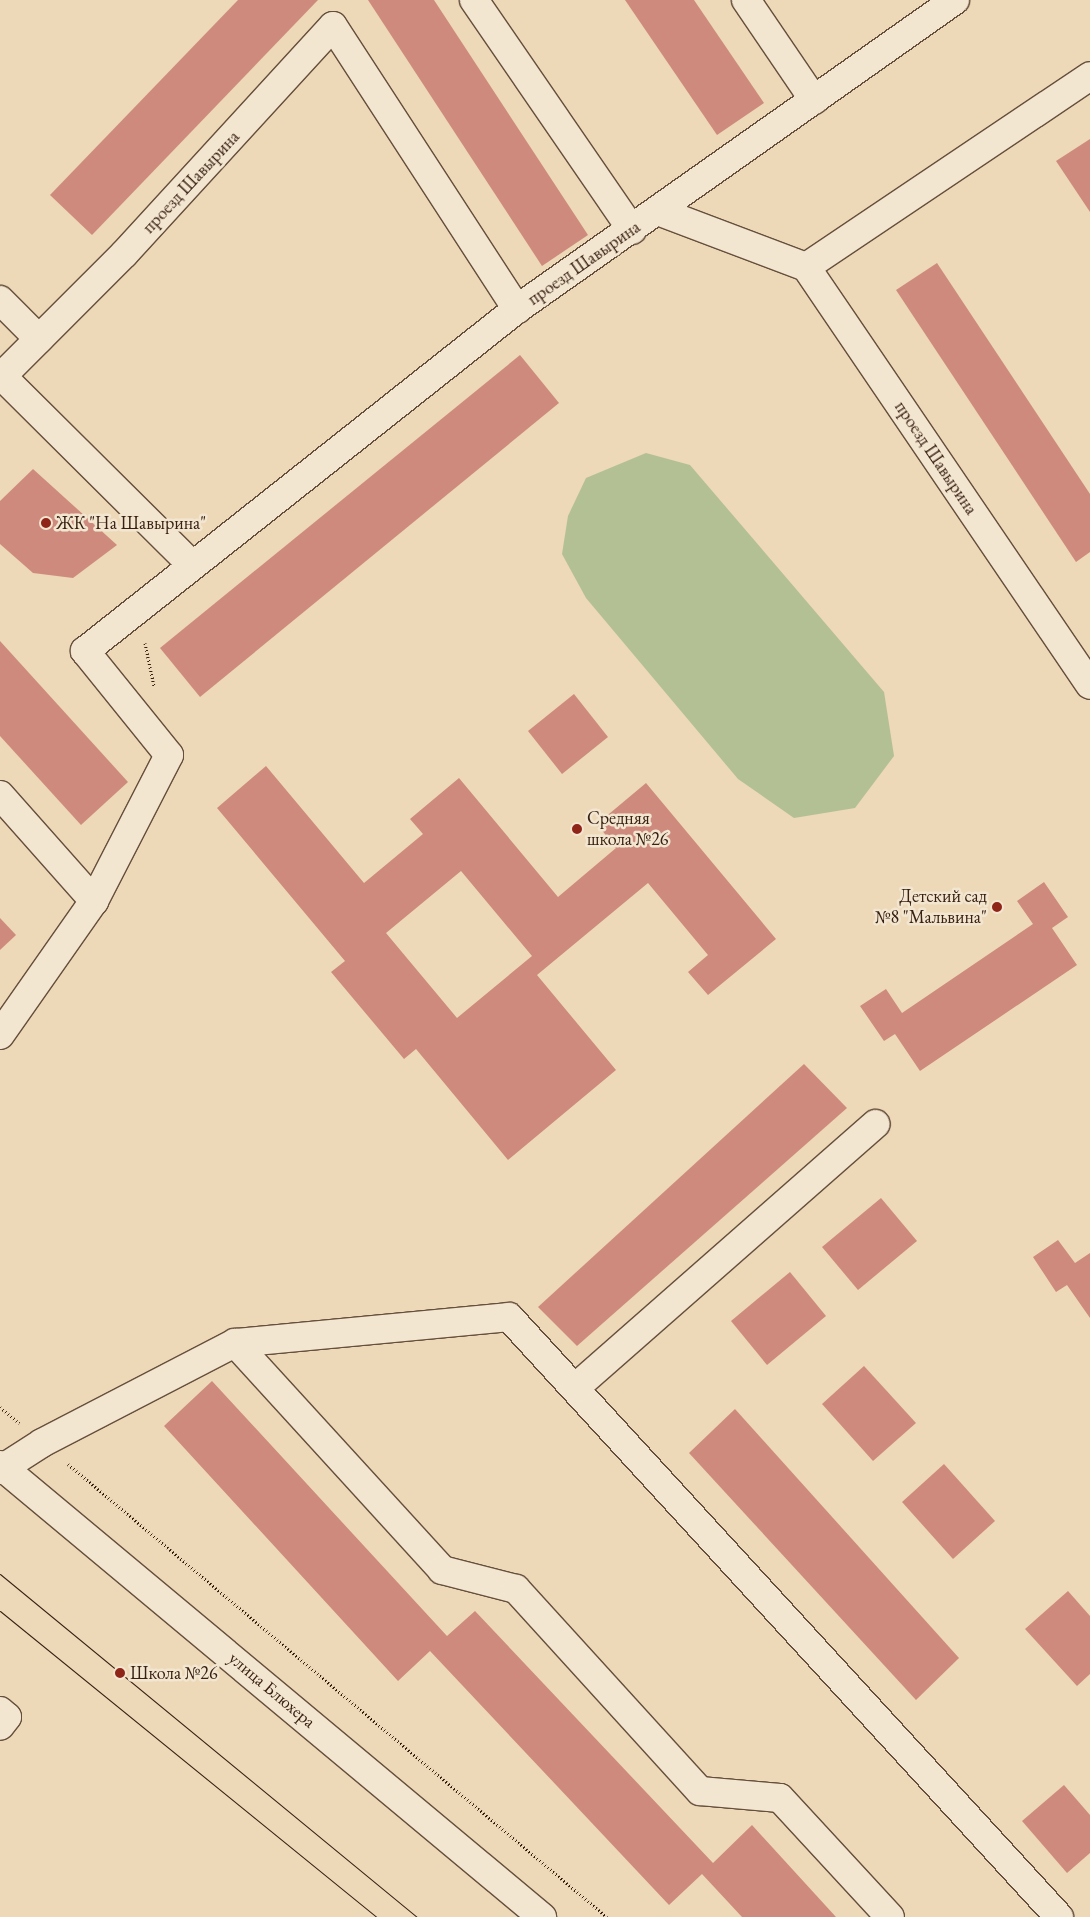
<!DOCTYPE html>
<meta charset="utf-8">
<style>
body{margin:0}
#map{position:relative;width:1090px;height:1917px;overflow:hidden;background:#edd8b8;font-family:"EB Garamond",serif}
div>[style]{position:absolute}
.green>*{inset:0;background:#b3c093}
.building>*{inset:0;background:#ce8b7d}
.path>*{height:3px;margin-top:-1.5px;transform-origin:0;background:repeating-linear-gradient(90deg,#392112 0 1px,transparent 0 3.5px)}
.roads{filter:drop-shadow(1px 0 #664f3c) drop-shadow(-1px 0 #664f3c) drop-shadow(0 1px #664f3c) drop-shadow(0 -1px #664f3c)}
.minor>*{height:28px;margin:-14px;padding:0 14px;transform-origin:14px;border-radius:14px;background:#f3e6d1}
.tram>*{height:1px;margin:-0.5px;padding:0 0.5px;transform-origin:0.5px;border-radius:0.5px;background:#392112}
.dots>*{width:14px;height:14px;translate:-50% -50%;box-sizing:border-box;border:2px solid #f3e6d1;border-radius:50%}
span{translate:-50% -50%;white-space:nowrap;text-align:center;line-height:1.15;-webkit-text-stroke:5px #f3e6d1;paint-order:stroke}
.street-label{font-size:18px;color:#392112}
.poi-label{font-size:18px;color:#392112}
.left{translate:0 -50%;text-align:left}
.right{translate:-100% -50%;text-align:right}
</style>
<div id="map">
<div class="green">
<i style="clip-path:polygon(646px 453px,690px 465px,884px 692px,894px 756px,855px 808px,794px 818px,738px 779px,586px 598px,562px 554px,568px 516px,586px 478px)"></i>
</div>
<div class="building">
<i style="clip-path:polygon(238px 0,318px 0,92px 235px,50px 195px)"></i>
<i style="clip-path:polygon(368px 0,434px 0,588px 235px,542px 266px)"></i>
<i style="clip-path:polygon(625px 0,694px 0,764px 103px,717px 135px)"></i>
<i style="clip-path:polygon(1090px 139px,1090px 212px,1056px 161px)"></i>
<i style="clip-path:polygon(937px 263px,1090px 494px,1090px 552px,1076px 562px,896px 290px)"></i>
<i style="clip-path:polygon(520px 355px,559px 403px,200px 697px,160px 648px)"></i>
<i style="clip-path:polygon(33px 469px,117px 545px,73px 578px,33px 573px,0 544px,0 501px)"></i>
<i style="clip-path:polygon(0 641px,128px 782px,81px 825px,0 736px)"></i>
<i style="clip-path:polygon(574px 694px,608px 737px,562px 774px,528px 731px)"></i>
<i style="clip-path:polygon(evenodd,266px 766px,364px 883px,423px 834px,410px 819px,459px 778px,558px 897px,616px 848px,597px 824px,646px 783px,776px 939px,708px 995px,688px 972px,708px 955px,648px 883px,537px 975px,616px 1070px,508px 1160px,416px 1049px,404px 1059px,331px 972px,345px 961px,217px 808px,266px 766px,461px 871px,532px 956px,457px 1018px,386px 933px,461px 871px)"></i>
<i style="clip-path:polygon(1044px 882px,1068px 917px,1052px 928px,1077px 965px,920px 1071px,895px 1034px,884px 1041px,860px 1006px,886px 989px,902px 1013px,1033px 924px,1017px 901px)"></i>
<i style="clip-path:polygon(0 918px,16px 935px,0 950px)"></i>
<i style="clip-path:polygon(804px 1064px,847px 1108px,577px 1346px,538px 1307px)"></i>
<i style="clip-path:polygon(881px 1198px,917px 1241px,858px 1290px,822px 1247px)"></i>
<i style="clip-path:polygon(1058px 1240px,1075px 1263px,1090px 1253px,1090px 1318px,1067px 1285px,1056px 1292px,1033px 1257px)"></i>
<i style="clip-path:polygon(790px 1272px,826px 1316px,767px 1365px,731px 1321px)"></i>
<i style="clip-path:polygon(864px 1366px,916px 1423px,873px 1461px,822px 1404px)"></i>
<i style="clip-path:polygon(212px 1381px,447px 1636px,475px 1611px,713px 1863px,752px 1825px,836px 1917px,742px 1917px,702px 1874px,669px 1905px,430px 1651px,398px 1681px,164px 1426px)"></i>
<i style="clip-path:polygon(735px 1409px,959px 1658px,916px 1700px,689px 1453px)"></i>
<i style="clip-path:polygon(944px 1464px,995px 1521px,953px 1559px,902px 1502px)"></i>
<i style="clip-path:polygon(1068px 1591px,1090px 1616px,1090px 1674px,1077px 1686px,1025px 1629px)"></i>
<i style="clip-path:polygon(1064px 1785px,1090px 1815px,1090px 1853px,1067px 1873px,1022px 1821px)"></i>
</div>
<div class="path">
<i style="left:145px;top:643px;width:44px;rotate:78.2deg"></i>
<i style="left:0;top:1407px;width:25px;rotate:40deg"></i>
<i style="left:68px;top:1464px;width:704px;rotate:40.05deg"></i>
</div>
<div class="roads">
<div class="minor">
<i style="left:474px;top:0;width:279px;rotate:55.5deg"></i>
<i style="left:746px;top:0;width:121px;rotate:55.8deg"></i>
<i style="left:658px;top:211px;width:158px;rotate:20.7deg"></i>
<i style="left:806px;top:267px;width:505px;rotate:55.81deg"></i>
<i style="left:806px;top:267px;width:342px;rotate:-33.9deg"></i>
<i style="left:0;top:300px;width:55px;rotate:45deg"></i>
<i style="left:192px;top:565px;width:268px;rotate:-135.2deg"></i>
<i style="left:2px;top:376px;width:173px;rotate:-45deg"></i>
<i style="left:124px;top:254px;width:309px;rotate:-47.5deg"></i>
<i style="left:333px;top:26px;width:338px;rotate:57deg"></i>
<i style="left:0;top:795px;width:142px;rotate:48.4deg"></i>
<i style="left:0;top:1035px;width:164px;rotate:-55deg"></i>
<i style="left:94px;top:901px;width:164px;rotate:-62.8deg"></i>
<i style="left:169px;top:755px;width:134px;rotate:-128.9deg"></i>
<i style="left:85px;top:651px;width:551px;rotate:-38.37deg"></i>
<i style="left:517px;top:309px;width:536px;rotate:-35.2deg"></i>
<i style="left:235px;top:1343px;width:275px;rotate:-5.4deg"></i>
<i style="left:509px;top:1317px;width:814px;rotate:47.49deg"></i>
<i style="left:575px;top:1388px;width:400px;rotate:-41.3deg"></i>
<i style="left:0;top:1465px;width:706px;rotate:39.83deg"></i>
<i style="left:0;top:1470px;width:50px;rotate:-32.7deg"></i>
<i style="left:42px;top:1443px;width:217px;rotate:-27.4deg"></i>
<i style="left:235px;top:1343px;width:307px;rotate:47.6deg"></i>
<i style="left:442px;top:1570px;width:76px;rotate:14.4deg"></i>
<i style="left:516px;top:1589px;width:273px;rotate:47.7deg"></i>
<i style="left:700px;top:1791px;width:80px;rotate:5deg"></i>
<i style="left:780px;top:1798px;width:162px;rotate:47.3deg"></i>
<i style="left:0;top:1711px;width:9px;rotate:41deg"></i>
<i style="left:7px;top:1717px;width:11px;rotate:128deg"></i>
</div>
</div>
<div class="tram">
<i style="left:0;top:1574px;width:540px;rotate:39.44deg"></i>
<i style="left:0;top:1611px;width:485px;rotate:39.1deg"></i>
</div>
<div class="dots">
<i style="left:46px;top:523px;background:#8f2418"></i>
<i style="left:577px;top:829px;background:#8f2418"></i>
<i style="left:997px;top:907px;background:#8f2418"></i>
<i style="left:120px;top:1673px;background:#8f2418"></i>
</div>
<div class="street-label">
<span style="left:191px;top:182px;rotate:-47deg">проезд Шавырина</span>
<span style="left:584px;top:263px;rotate:-35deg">проезд Шавырина</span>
<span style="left:936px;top:458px;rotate:56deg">проезд Шавырина</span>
<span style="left:272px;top:1690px;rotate:40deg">улица Блюхера</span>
</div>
<div class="poi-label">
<span class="left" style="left:56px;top:523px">ЖК "На Шавырина"</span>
<span class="left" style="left:587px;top:829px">Средняя<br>школа №26</span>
<span class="right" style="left:987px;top:907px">Детский сад<br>№8 "Мальвина"</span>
<span class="left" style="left:130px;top:1673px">Школа №26</span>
</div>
</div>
